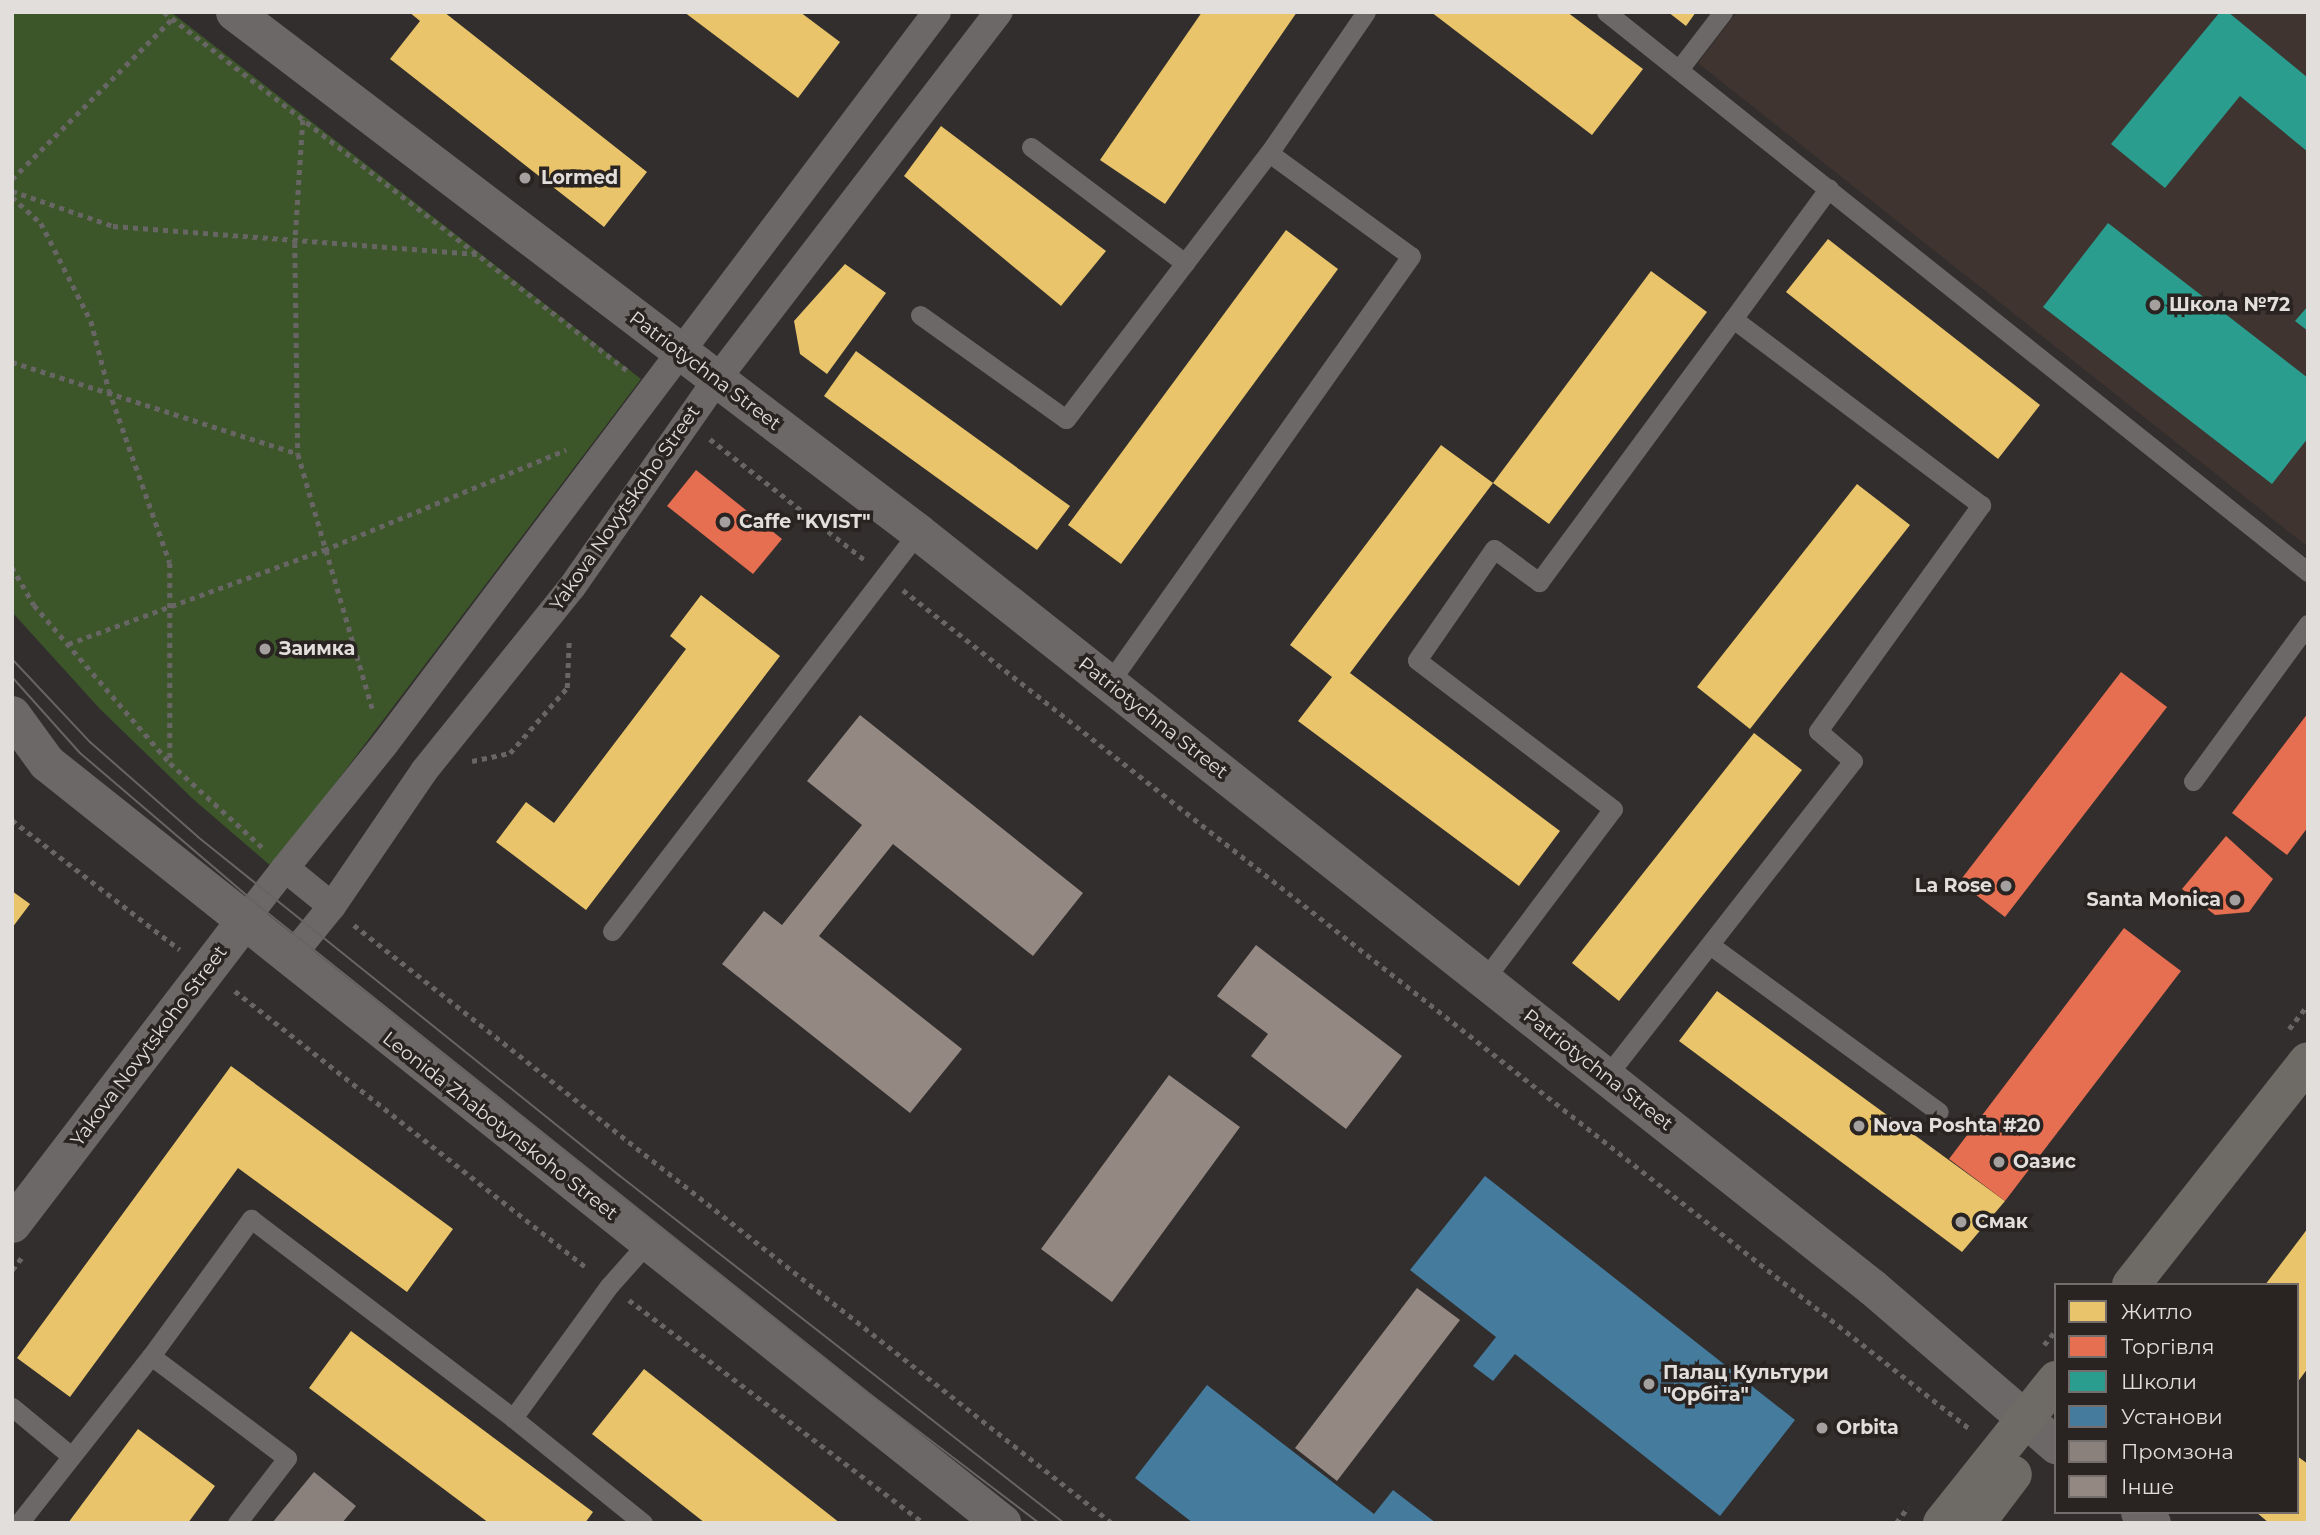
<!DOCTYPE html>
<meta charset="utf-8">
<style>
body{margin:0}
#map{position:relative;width:2320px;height:1535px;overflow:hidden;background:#312e2d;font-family:Montserrat,sans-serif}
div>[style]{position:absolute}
.built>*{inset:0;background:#403430}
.green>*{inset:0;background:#3c562a}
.homes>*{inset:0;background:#e9c46a}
.shops>*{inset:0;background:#e76f51}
.schools>*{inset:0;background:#2a9d8f}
.public>*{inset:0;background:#457b9d}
.industry>*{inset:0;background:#8a817c}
.building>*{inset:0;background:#948883}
.path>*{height:4.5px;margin-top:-2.25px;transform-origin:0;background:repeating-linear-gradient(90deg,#686565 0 5px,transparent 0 10px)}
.service>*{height:19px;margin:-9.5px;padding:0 9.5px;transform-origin:9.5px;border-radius:9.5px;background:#6b6867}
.pedestrian>*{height:28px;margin:-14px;padding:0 14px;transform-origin:14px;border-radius:14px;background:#6b6867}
.minor>*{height:37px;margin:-18.5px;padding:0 18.5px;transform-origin:18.5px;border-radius:18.5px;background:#6b6867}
.tertiary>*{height:38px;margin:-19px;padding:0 19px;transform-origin:19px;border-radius:19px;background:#6b6867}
.secondary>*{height:38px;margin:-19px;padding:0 19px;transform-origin:19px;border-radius:19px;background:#6e6a66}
.tram>*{height:2px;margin:-1px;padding:0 1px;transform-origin:1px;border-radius:1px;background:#676463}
.dots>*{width:19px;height:19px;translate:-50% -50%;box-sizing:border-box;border:4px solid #292321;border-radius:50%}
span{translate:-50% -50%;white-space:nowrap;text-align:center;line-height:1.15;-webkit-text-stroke:7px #292321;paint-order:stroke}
.poi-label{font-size:19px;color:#e2dedc;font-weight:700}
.left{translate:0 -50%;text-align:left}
.right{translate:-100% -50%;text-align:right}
.street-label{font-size:19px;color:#e2dedc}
.frame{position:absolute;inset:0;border:14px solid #e2dedc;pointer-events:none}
.legend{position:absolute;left:2054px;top:1283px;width:245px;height:231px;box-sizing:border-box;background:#292321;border:2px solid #736e6c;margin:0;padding:9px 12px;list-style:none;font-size:21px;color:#e2dedc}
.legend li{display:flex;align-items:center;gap:14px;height:35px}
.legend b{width:35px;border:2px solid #736e6c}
</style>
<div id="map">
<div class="built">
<i style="clip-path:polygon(1737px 12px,2308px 12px,2308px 547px,1698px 63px)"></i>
</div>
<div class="green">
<i style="clip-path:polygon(12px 12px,171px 12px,641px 379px,272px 867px,193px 799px,100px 709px,12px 612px)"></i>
</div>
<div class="homes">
<i style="clip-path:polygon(409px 12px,444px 12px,647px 172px,604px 227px,390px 59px,420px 21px)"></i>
<i style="clip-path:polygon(684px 12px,800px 12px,840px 42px,798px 98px)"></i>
<i style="clip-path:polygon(1202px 12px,1297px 12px,1165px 204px,1100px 160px)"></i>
<i style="clip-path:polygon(1431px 12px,1567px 12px,1643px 69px,1592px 135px)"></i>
<i style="clip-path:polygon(1668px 12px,1696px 12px,1686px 26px)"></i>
<i style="clip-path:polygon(941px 126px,1106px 251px,1061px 306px,904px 176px)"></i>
<i style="clip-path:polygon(1286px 230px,1338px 269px,1121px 564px,1068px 525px)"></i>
<i style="clip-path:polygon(1828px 239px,2040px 405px,1998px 459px,1786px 292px)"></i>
<i style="clip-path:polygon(845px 264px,886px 293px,827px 374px,800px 354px,794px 321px)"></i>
<i style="clip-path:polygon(1651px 271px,1707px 312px,1549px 524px,1493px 483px)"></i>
<i style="clip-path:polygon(856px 351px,1070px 506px,1037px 550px,824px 396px)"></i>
<i style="clip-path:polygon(1441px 445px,1493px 483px,1350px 673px,1560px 831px,1519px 886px,1298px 721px,1332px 677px,1290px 645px)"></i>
<i style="clip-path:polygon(1857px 484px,1910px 525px,1750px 729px,1697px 687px)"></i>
<i style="clip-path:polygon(701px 595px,780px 656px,586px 910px,496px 842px,526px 802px,554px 823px,686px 649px,670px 636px)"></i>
<i style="clip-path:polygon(1754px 733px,1802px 770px,1619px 1001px,1572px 963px)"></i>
<i style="clip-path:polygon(12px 891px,30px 904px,12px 928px)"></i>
<i style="clip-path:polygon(1717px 991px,2005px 1201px,1962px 1252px,1679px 1041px)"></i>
<i style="clip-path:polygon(231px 1066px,453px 1229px,407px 1292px,238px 1168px,70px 1397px,17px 1358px)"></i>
<i style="clip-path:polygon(2308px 1228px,2308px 1368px,2297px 1383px,2297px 1285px,2265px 1285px)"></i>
<i style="clip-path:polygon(351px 1331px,593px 1512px,585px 1523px,489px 1523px,309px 1388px)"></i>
<i style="clip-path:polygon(644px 1369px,840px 1523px,705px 1523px,592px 1434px)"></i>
<i style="clip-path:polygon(138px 1429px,215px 1486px,188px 1523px,68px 1523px)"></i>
<i style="clip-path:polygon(2297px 1456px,2308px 1464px,2308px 1523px,2269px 1523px,2256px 1512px,2297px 1512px)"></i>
</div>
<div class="shops">
<i style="clip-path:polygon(696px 470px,782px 539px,753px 574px,667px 506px)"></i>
<i style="clip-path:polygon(2121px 672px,2167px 707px,2005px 917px,1959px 882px)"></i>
<i style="clip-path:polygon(2308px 713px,2308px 827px,2287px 855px,2232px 813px)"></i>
<i style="clip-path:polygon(2226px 836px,2273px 879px,2249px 912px,2215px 915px,2182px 889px)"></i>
<i style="clip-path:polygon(2124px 928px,2181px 971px,2005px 1201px,1949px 1159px)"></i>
</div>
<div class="schools">
<i style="clip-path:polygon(2220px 12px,2228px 12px,2308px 78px,2308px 152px,2240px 96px,2165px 188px,2111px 144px)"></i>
<i style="clip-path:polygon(2108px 223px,2308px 378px,2308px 438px,2272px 484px,2043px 307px)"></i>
<i style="clip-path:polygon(2308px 306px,2308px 331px,2295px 321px)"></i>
</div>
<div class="public">
<i style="clip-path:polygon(1485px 1176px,1795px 1420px,1720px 1516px,1515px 1354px,1493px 1381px,1473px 1366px,1496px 1337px,1410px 1270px)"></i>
<i style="clip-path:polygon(1207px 1385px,1374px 1514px,1393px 1490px,1436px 1523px,1193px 1523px,1135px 1478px)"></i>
</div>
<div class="industry">
<i style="clip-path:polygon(314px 1472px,356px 1506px,342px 1523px,272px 1523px)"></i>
</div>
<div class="building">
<i style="clip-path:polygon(860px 715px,1083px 893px,1033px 956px,893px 844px,819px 936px,962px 1049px,910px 1113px,722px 964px,764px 911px,782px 925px,862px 825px,807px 781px)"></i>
<i style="clip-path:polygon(1256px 945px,1402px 1056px,1346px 1129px,1251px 1056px,1268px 1034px,1217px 996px)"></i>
<i style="clip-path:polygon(1169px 1075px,1240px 1127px,1112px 1302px,1041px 1249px)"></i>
<i style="clip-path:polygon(1417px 1288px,1460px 1320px,1337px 1481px,1295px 1448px)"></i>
</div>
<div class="path">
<i style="left:164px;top:12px;width:587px;rotate:37.73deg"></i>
<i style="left:303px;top:120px;width:123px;rotate:93.7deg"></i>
<i style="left:295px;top:243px;width:211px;rotate:89.2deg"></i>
<i style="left:298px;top:454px;width:267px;rotate:73.7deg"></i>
<i style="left:12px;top:179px;width:226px;rotate:-45deg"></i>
<i style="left:12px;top:191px;width:107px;rotate:19.1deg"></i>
<i style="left:113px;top:226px;width:365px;rotate:4.4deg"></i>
<i style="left:12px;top:197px;width:39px;rotate:42deg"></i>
<i style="left:41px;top:223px;width:110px;rotate:63deg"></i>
<i style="left:91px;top:321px;width:71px;rotate:75.4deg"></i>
<i style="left:109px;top:390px;width:183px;rotate:70.6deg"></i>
<i style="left:170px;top:563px;width:200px;rotate:90deg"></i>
<i style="left:12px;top:362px;width:300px;rotate:17.8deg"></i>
<i style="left:710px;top:439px;width:198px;rotate:38deg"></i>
<i style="left:12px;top:567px;width:44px;rotate:59.9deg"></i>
<i style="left:34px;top:605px;width:208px;rotate:49.3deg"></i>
<i style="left:170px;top:763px;width:125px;rotate:42.4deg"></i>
<i style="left:903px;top:590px;width:1357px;rotate:38.18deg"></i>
<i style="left:68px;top:644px;width:273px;rotate:-20.2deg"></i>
<i style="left:324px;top:550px;width:262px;rotate:-22.5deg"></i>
<i style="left:472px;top:761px;width:39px;rotate:-12deg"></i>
<i style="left:510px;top:753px;width:86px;rotate:-48.8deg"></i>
<i style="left:567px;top:688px;width:48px;rotate:-87.6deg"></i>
<i style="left:12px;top:820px;width:212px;rotate:37.7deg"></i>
<i style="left:354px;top:925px;width:965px;rotate:38.27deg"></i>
<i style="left:235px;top:991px;width:449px;rotate:38.2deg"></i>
<i style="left:2289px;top:1029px;width:31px;rotate:-52deg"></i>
<i style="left:12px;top:1270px;width:16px;rotate:-52deg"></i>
<i style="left:629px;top:1300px;width:370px;rotate:37.1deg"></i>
<i style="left:2044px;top:1345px;width:19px;rotate:-51deg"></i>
<i style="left:1896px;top:1523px;width:20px;rotate:-53deg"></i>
</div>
<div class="service">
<i style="left:1606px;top:12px;width:898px;rotate:38.58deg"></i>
<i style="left:1680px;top:68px;width:71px;rotate:-52.5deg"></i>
<i style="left:1031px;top:147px;width:193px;rotate:37deg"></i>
<i style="left:1269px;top:153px;width:171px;rotate:-55.5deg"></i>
<i style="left:920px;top:315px;width:179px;rotate:35.5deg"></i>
<i style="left:1066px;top:419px;width:335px;rotate:-52.7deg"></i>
<i style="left:1269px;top:153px;width:175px;rotate:36deg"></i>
<i style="left:1411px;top:256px;width:523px;rotate:125.27deg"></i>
<i style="left:2193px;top:781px;width:195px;rotate:-53.8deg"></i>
<i style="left:612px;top:931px;width:503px;rotate:-52.51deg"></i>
<i style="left:1710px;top:945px;width:283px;rotate:36.1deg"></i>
<i style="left:1484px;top:980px;width:214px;rotate:-53deg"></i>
<i style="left:1613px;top:809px;width:246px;rotate:-142.8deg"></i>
<i style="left:1417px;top:660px;width:135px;rotate:-55.3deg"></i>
<i style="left:1494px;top:549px;width:56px;rotate:36.3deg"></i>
<i style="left:1539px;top:582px;width:327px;rotate:-53.6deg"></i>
<i style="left:1606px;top:1077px;width:401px;rotate:-52deg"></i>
<i style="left:1853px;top:761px;width:46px;rotate:-139.4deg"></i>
<i style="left:1818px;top:731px;width:279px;rotate:-54.2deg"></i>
<i style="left:1981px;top:505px;width:310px;rotate:-143.1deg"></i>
<i style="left:1733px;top:319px;width:162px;rotate:-53.8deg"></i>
<i style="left:151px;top:1356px;width:170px;rotate:36.9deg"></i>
<i style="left:287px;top:1458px;width:82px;rotate:127.6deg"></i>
<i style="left:12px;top:1407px;width:75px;rotate:39.6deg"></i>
<i style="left:19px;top:1523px;width:213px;rotate:-51.7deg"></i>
<i style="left:151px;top:1356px;width:170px;rotate:-53.9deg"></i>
<i style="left:251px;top:1219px;width:329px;rotate:37.2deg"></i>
<i style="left:643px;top:1523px;width:167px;rotate:-141.1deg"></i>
<i style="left:513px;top:1418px;width:163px;rotate:-54deg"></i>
<i style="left:609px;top:1286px;width:59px;rotate:-48.4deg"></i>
</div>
<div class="pedestrian">
<i style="left:937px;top:12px;width:918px;rotate:127.03deg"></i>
<i style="left:384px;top:745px;width:158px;rotate:128.8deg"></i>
<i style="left:285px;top:868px;width:60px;rotate:39deg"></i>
<i style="left:332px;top:906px;width:163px;rotate:-55.7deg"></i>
<i style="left:424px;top:771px;width:236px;rotate:-51.2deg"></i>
<i style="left:572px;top:587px;width:254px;rotate:-55.1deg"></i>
<i style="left:717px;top:379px;width:463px;rotate:-52.5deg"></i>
<i style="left:243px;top:922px;width:68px;rotate:-52.1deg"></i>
<i style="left:289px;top:959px;width:68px;rotate:-50.9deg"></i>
</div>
<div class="minor">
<i style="left:234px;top:12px;width:859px;rotate:37.24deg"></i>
<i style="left:918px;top:532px;width:1217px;rotate:38.36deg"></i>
<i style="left:1872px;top:1287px;width:243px;rotate:40.7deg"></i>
<i style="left:12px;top:1224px;width:380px;rotate:-52.6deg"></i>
<i style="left:2139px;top:1512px;width:17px;rotate:40deg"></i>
</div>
<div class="tertiary">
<i style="left:12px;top:715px;width:59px;rotate:53.9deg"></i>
<i style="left:47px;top:763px;width:1221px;rotate:38.51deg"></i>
</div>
<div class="secondary">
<i style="left:2131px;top:1285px;width:285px;rotate:-51.7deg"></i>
<i style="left:1942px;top:1523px;width:183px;rotate:-51.4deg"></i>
<i style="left:1976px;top:1523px;width:61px;rotate:-52.9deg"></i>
</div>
<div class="tram">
<i style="left:12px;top:659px;width:114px;rotate:46.8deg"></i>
<i style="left:90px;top:742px;width:144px;rotate:41.3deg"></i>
<i style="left:198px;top:837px;width:541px;rotate:38.78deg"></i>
<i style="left:620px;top:1176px;width:564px;rotate:38.01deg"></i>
<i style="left:12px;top:677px;width:102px;rotate:48.2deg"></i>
<i style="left:80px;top:753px;width:235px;rotate:40.5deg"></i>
<i style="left:259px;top:906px;width:783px;rotate:38.63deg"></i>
<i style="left:871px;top:1395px;width:211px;rotate:37.3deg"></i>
</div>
<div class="dots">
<i style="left:525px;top:178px;background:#a4a09f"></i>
<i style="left:2155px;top:305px;background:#a4a09f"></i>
<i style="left:725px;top:522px;background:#a4a09f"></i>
<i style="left:265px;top:649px;background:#a4a09f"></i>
<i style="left:2006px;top:886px;background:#a4a09f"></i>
<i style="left:2235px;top:900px;background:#a4a09f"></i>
<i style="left:1859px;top:1126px;background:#a4a09f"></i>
<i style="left:1999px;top:1162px;background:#a4a09f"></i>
<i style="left:1961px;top:1222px;background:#a4a09f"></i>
<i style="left:1649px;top:1384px;background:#a4a09f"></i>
<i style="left:1822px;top:1428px;background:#a4a09f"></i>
</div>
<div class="poi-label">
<span class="left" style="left:541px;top:178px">Lormed</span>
<span class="left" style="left:2169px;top:305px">Школа №72</span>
<span class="left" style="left:739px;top:522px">Caffe "KVIST"</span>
<span class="left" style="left:279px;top:649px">Заимка</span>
<span class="right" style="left:1992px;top:886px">La Rose</span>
<span class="right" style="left:2221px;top:900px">Santa Monica</span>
<span class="left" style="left:1873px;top:1126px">Nova Poshta #20</span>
<span class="left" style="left:2013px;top:1162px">Оазис</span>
<span class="left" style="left:1975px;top:1222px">Смак</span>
<span class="left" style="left:1663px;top:1384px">Палац Культури<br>"Орбіта"</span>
<span class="left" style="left:1836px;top:1428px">Orbita</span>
</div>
<div class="street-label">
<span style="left:705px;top:371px;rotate:37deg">Patriotychna Street</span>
<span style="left:625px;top:508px;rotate:-55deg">Yakova Novytskoho Street</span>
<span style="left:1153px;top:718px;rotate:38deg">Patriotychna Street</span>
<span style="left:149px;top:1046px;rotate:-53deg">Yakova Novytskoho Street</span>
<span style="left:1598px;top:1070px;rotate:38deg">Patriotychna Street</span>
<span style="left:500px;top:1126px;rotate:38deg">Leonida Zhabotynskoho Street</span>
</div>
<div class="frame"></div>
<ul class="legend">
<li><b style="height:19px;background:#e9c46a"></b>Житло</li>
<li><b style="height:19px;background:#e76f51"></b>Торгівля</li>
<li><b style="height:19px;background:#2a9d8f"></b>Школи</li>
<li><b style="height:19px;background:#457b9d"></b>Установи</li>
<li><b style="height:19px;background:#8a817c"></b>Промзона</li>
<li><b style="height:19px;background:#948883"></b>Інше</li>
</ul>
</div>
